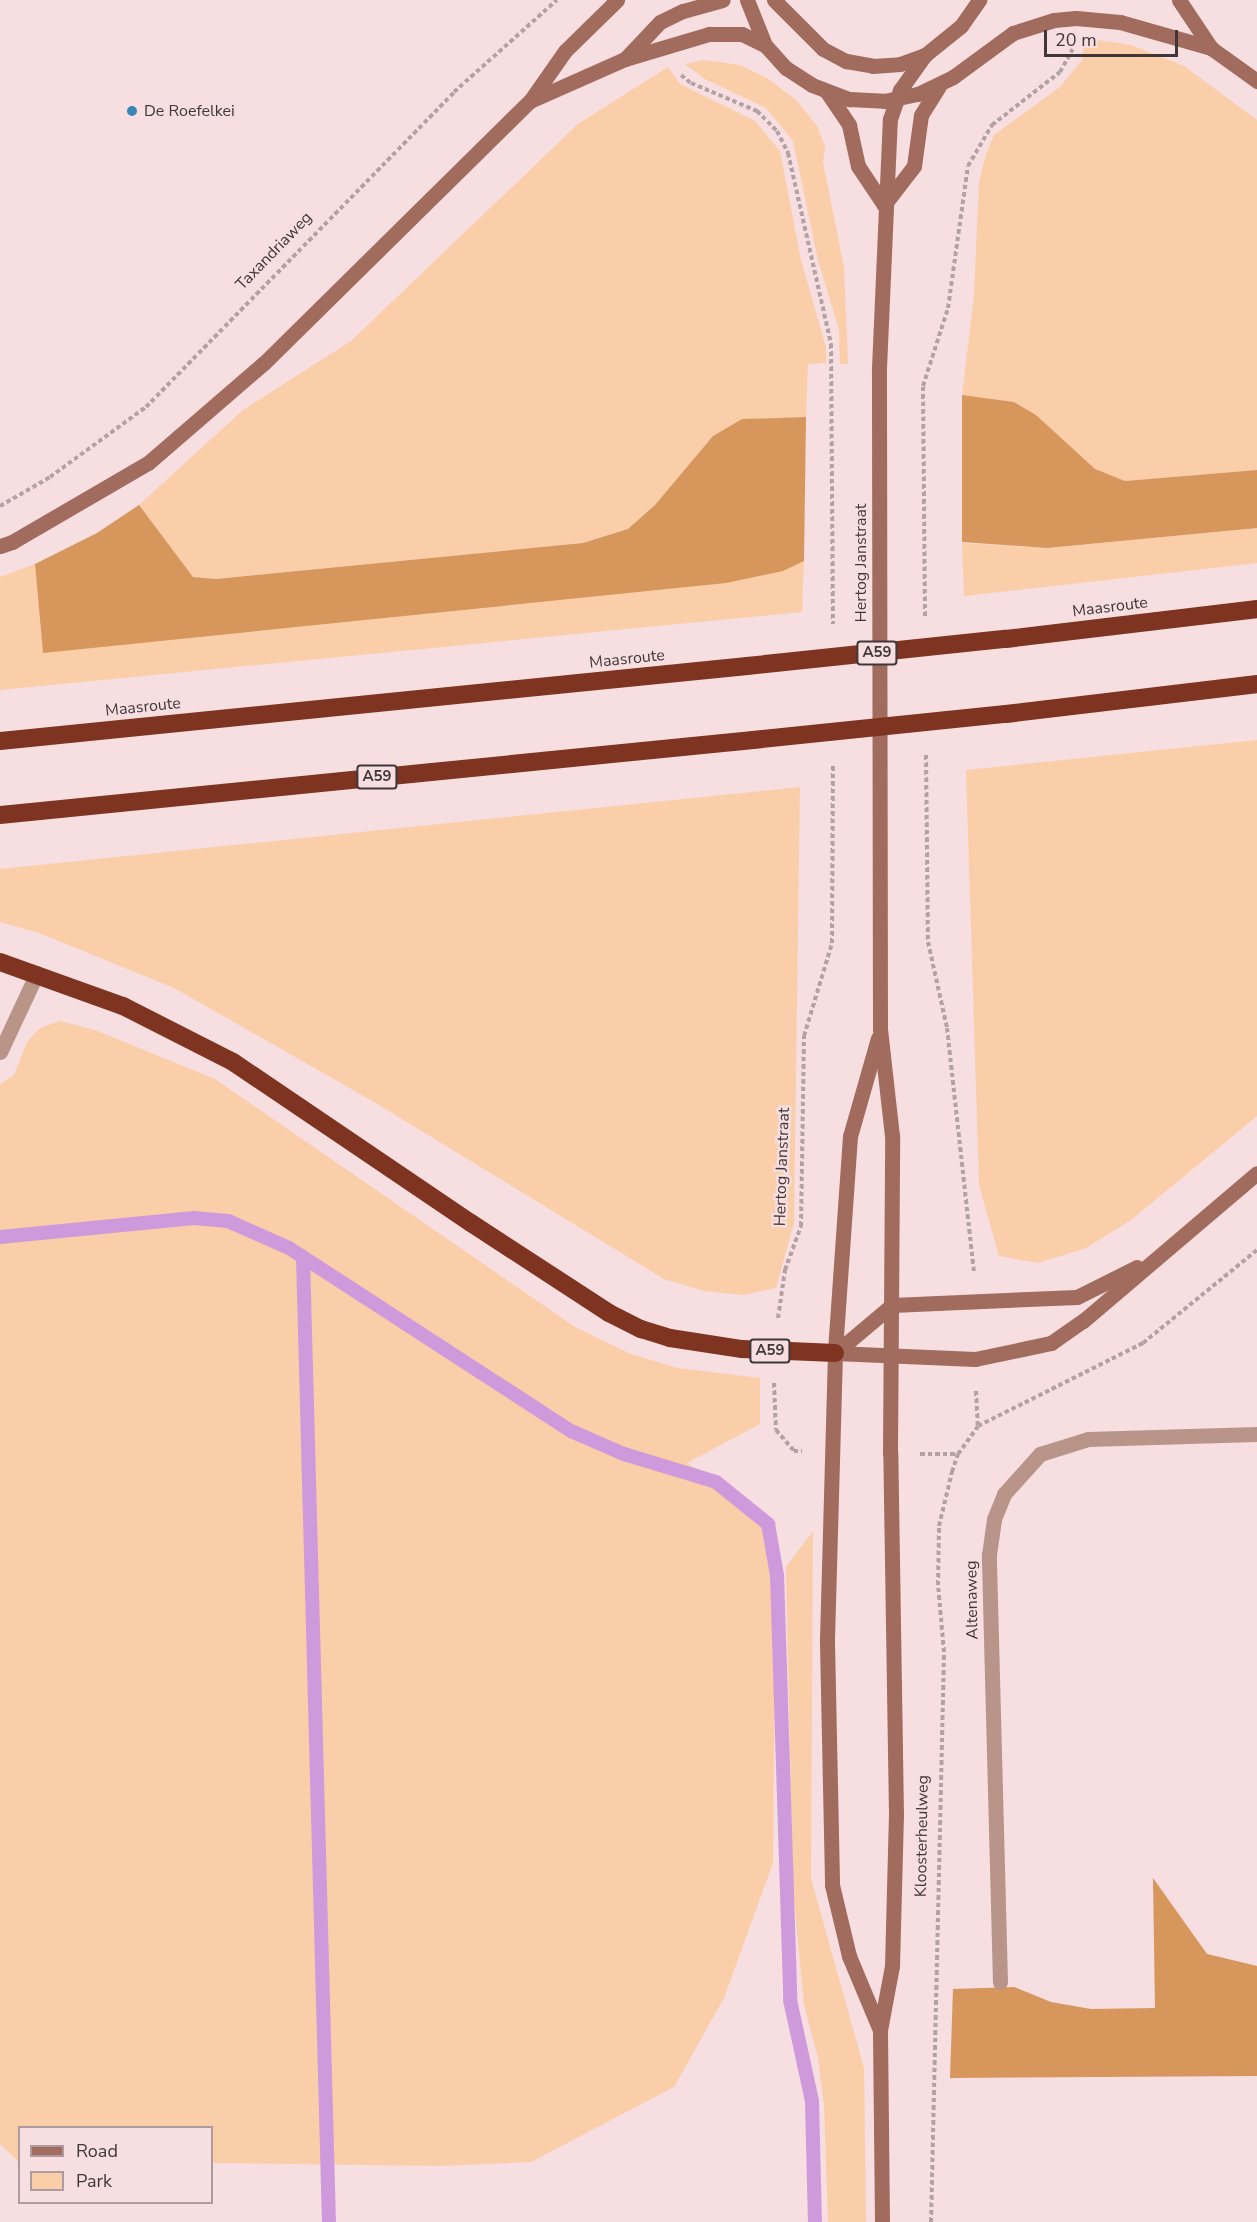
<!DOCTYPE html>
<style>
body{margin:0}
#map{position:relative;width:1257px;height:2222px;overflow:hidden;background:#f6dee1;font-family:"Nunito Sans",sans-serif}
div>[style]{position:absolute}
.green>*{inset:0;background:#facea9}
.forest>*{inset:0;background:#d6965c}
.stream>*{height:14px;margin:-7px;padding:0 7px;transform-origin:7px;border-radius:7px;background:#ce9adc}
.path>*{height:4px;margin-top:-2px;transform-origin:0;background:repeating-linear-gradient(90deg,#b4a1a3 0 4.5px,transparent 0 7.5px)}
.lane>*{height:15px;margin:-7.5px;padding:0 7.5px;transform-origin:7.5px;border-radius:7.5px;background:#b99489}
.street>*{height:15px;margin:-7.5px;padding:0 7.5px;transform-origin:7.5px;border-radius:7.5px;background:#b99489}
.secondary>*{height:15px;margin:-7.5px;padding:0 7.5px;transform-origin:7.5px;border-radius:7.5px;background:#a16b5d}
.highway>*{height:18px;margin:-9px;padding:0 9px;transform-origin:9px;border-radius:9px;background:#7e3420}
.highway-bridge>*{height:18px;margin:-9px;padding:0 9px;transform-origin:9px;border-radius:9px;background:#7e3420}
.dots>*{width:16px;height:16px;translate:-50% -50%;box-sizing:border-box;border:3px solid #f6dee1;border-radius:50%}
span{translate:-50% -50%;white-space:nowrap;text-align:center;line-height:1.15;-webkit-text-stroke:5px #f6dee1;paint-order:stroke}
.shield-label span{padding:2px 4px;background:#f6dee1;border:2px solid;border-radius:4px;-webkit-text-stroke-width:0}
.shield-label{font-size:15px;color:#413738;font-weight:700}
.poi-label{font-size:16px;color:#413738}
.left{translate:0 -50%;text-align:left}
.street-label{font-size:16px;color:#413738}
.legend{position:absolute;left:18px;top:2126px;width:195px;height:78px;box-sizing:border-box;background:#f6dee1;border:2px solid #ae9b9d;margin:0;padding:8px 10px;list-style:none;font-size:18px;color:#413738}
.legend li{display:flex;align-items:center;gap:12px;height:30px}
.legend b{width:30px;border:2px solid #ae9b9d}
.scale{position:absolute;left:1044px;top:30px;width:134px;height:27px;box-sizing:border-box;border:3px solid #413738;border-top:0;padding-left:8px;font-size:18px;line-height:21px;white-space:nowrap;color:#413738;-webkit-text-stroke:4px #f6dee1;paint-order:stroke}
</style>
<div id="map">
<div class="green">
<i style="clip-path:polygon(1085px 38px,1131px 45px,1184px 66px,1257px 120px,1257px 470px,1125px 481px,1095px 470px,1036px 415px,1014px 402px,962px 395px,974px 295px,979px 182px,985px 157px,994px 135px,1060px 87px,1082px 60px)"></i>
<i style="clip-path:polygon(704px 60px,740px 65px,767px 78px,796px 100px,817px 126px,825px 146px,823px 162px,844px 267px,848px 364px,840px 364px,839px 330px,818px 260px,793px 141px,766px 108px,705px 79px,685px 64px)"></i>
<i style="clip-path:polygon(668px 67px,680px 84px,755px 121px,780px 151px,801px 260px,826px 347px,826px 363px,808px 364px,806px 417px,742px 419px,713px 436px,655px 505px,628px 529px,583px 543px,216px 579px,193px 577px,139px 505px,243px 410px,351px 341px,578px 124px)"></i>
<i style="clip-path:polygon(1257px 528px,1257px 563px,964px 596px,962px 543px,1047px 548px)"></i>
<i style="clip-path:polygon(804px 561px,802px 612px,0 690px,0 577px,35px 564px,43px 652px,783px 571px)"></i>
<i style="clip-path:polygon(1257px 740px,1257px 1116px,1131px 1220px,1086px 1248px,1038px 1263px,999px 1256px,979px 1185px,966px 770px)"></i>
<i style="clip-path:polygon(800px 787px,794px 1223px,776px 1288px,743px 1295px,704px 1291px,664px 1279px,374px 1102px,174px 988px,39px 933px,0 922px,0 869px)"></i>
<i style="clip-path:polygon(60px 1021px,95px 1030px,215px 1079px,575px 1327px,631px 1354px,678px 1368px,760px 1378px,760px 1424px,687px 1463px,776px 1522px,773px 1863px,724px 1998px,674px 2087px,531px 2162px,441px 2166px,212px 2163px,212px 2128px,20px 2128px,19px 2162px,0 2144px,0 1084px,14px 1075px,27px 1042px,40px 1028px)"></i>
<i style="clip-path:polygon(813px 1531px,811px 1878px,864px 2068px,866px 2222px,828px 2222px,824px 2106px,818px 2058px,804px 2005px,793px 1889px,786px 1567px)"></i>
</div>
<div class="forest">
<i style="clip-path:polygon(962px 395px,1014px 402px,1036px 415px,1095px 469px,1125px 481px,1257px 470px,1257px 528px,1047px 548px,962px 542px)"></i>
<i style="clip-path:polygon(806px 417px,804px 561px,783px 571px,726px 583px,43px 653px,35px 564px,97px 533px,139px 505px,193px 577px,216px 579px,583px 543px,628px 529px,655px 505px,713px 436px,742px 419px)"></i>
<i style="clip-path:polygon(1153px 1878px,1207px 1954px,1257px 1966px,1257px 2076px,950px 2078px,953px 1989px,1014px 1987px,1051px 2002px,1091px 2009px,1155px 2008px)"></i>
</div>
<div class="stream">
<i style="left:0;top:1237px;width:195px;rotate:-5.6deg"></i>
<i style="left:194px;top:1218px;width:34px;rotate:5deg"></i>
<i style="left:228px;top:1221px;width:67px;rotate:23.9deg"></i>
<i style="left:289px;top:1248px;width:336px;rotate:33deg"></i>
<i style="left:571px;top:1431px;width:58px;rotate:23.5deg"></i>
<i style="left:624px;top:1454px;width:96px;rotate:16.9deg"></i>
<i style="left:716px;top:1482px;width:67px;rotate:38.9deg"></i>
<i style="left:768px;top:1524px;width:52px;rotate:80deg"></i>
<i style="left:777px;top:1575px;width:425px;rotate:88.2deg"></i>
<i style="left:790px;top:2000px;width:103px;rotate:77.7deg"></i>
<i style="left:812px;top:2101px;width:121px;rotate:88.6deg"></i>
<i style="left:303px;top:1257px;width:965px;rotate:88.46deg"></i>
</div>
<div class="path">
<i style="left:681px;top:75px;width:13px;rotate:39deg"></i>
<i style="left:691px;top:83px;width:72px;rotate:23deg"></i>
<i style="left:757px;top:111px;width:28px;rotate:45deg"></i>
<i style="left:777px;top:131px;width:25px;rotate:63deg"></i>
<i style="left:788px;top:153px;width:196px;rotate:77.3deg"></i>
<i style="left:831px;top:344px;width:280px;rotate:89.6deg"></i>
<i style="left:0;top:506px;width:58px;rotate:-30.1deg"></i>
<i style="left:50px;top:477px;width:119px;rotate:-36.1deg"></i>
<i style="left:146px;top:407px;width:441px;rotate:-45.6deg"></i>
<i style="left:454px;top:92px;width:138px;rotate:-41.8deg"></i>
<i style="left:925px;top:616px;width:230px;rotate:-90.5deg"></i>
<i style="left:923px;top:386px;width:82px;rotate:-72.2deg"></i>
<i style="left:948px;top:308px;width:143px;rotate:-82deg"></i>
<i style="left:968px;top:166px;width:48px;rotate:-59.7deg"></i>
<i style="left:992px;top:125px;width:86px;rotate:-37.9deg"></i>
<i style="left:1060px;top:72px;width:26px;rotate:-61deg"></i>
<i style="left:926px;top:755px;width:187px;rotate:89.4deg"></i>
<i style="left:928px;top:942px;width:88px;rotate:77.5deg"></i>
<i style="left:947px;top:1028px;width:245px;rotate:83.7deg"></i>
<i style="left:778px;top:1318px;width:49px;rotate:-81.7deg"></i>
<i style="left:785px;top:1270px;width:47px;rotate:-70deg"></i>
<i style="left:801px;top:1226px;width:190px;rotate:-89.1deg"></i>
<i style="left:804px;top:1036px;width:97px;rotate:-73.2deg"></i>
<i style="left:832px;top:943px;width:180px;rotate:-89.7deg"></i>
<i style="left:774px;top:1383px;width:47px;rotate:87.6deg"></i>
<i style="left:776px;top:1430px;width:28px;rotate:49deg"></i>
<i style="left:794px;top:1451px;width:8px"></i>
<i style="left:976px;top:1391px;width:35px;rotate:87deg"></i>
<i style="left:920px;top:1454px;width:38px"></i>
<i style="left:931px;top:2222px;width:570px;rotate:-88.69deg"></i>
<i style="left:944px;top:1652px;width:67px;rotate:-95.1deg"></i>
<i style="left:938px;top:1585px;width:59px;rotate:-89deg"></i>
<i style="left:939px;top:1526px;width:56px;rotate:-76.5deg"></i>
<i style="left:952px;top:1472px;width:19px;rotate:-72deg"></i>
<i style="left:958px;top:1454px;width:34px;rotate:-54deg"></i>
<i style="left:978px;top:1426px;width:185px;rotate:-26.7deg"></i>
<i style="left:1143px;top:1343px;width:147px;rotate:-39.2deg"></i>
</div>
<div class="lane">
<i style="left:0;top:1052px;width:87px;rotate:-64.9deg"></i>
</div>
<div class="street">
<i style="left:1000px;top:1982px;width:427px;rotate:-91.5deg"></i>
<i style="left:989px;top:1555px;width:36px;rotate:-82deg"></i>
<i style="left:994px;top:1519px;width:27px;rotate:-68deg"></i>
<i style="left:1004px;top:1494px;width:54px;rotate:-48deg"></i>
<i style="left:1040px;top:1454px;width:50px;rotate:-17.4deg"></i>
<i style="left:1088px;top:1439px;width:169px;rotate:-1.7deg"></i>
</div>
<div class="secondary">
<i style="left:747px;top:0;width:48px;rotate:68.2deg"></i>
<i style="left:765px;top:45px;width:31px;rotate:48deg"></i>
<i style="left:786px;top:68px;width:31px;rotate:33deg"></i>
<i style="left:812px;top:85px;width:40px;rotate:21deg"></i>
<i style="left:849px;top:99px;width:35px;rotate:3deg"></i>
<i style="left:884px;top:101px;width:35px;rotate:-12deg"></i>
<i style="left:918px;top:94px;width:39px;rotate:-26deg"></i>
<i style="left:953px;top:77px;width:74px;rotate:-36.3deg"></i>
<i style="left:1013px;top:33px;width:43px;rotate:-17.6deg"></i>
<i style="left:1054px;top:20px;width:22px;rotate:-5deg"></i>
<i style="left:1076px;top:18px;width:44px;rotate:5.2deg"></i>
<i style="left:1120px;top:22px;width:95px;rotate:15.9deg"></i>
<i style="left:1211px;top:48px;width:57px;rotate:35.7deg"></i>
<i style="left:774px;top:0;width:69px;rotate:45deg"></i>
<i style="left:823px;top:49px;width:26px;rotate:28deg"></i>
<i style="left:846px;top:61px;width:27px;rotate:10deg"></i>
<i style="left:873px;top:66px;width:27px;rotate:-4deg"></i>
<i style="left:900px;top:64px;width:27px;rotate:-20deg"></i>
<i style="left:925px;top:55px;width:46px;rotate:-38.9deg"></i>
<i style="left:961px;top:26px;width:32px;rotate:-55deg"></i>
<i style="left:1179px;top:0;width:58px;rotate:56.3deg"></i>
<i style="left:625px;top:59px;width:51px;rotate:-46.6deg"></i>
<i style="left:660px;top:22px;width:25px;rotate:-26deg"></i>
<i style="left:683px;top:11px;width:41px;rotate:-15.4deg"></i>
<i style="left:827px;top:92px;width:40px;rotate:56deg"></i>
<i style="left:849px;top:125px;width:42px;rotate:77.6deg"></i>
<i style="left:858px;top:166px;width:47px;rotate:56.3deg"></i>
<i style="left:530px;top:101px;width:104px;rotate:-23.9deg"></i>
<i style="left:625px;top:59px;width:88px;rotate:-16.6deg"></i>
<i style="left:709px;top:34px;width:33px"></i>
<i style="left:742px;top:34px;width:25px;rotate:26deg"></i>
<i style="left:884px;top:205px;width:49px;rotate:-52.4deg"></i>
<i style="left:914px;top:166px;width:51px;rotate:-82.2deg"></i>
<i style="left:921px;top:115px;width:34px;rotate:-58deg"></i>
<i style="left:0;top:546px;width:13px;rotate:-18deg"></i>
<i style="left:12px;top:542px;width:157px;rotate:-30.2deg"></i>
<i style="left:148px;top:463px;width:153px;rotate:-40.8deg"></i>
<i style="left:264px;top:363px;width:373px;rotate:-44.6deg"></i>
<i style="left:530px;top:101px;width:61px;rotate:-55deg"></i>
<i style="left:565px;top:51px;width:73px;rotate:-44.4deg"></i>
<i style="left:878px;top:1038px;width:102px;rotate:105.9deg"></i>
<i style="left:850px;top:1136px;width:218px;rotate:94deg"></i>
<i style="left:835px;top:1353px;width:289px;rotate:91.6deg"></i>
<i style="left:827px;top:1642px;width:243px;rotate:88.8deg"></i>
<i style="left:832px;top:1885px;width:73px;rotate:76.5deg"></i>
<i style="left:849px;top:1956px;width:80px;rotate:67.3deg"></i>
<i style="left:835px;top:1353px;width:140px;rotate:2.5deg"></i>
<i style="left:975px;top:1359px;width:78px;rotate:-11.9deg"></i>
<i style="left:1051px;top:1343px;width:39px;rotate:-35deg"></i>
<i style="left:1083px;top:1321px;width:228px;rotate:-40.4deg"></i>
<i style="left:835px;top:1353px;width:75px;rotate:-40.1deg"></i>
<i style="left:892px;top:1305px;width:185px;rotate:-2.5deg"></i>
<i style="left:1077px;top:1297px;width:67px;rotate:-26.6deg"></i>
<i style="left:882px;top:2222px;width:192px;rotate:-90.6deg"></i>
<i style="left:880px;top:2030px;width:65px;rotate:-79.4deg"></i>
<i style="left:892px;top:1966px;width:151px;rotate:-88.5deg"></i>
<i style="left:896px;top:1815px;width:362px;rotate:-90.9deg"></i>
<i style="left:890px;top:1453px;width:317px;rotate:-89.6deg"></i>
<i style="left:892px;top:1136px;width:108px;rotate:-96.4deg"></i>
<i style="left:880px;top:1029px;width:661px;rotate:-90.09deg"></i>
<i style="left:879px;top:368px;width:249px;rotate:-87.5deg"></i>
<i style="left:890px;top:119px;width:31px;rotate:-71deg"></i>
<i style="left:900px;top:90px;width:43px;rotate:-54.5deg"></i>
</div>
<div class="highway">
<i style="left:1006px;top:639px;width:253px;rotate:-6.8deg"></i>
<i style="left:1006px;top:714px;width:253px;rotate:-6.8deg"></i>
<i style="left:0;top:741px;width:751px;rotate:-5.73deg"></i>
<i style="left:0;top:815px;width:757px;rotate:-5.69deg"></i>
<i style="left:0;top:962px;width:131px;rotate:19.7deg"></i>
<i style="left:123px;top:1006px;width:123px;rotate:27deg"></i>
<i style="left:233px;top:1062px;width:287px;rotate:34.1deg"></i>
<i style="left:471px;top:1223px;width:165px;rotate:33.1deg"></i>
<i style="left:609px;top:1313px;width:36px;rotate:27deg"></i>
<i style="left:641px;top:1329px;width:30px;rotate:17deg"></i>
<i style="left:670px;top:1338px;width:73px;rotate:8.7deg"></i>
<i style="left:742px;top:1349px;width:93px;rotate:2.5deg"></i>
</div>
<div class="highway-bridge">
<i style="left:747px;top:666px;width:260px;rotate:-6deg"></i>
<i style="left:753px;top:740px;width:254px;rotate:-5.9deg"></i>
</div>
<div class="dots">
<i style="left:132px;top:111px;background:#3985b8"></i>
</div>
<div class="shield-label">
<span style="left:877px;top:653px">A59</span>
<span style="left:377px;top:777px">A59</span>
<span style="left:770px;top:1351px">A59</span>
</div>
<div class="poi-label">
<span class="left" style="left:144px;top:111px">De Roefelkei</span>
</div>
<div class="street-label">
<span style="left:274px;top:251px;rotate:-46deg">Taxandriaweg</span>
<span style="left:861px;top:563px;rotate:-90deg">Hertog Janstraat</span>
<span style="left:1110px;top:607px;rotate:-7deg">Maasroute</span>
<span style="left:627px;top:659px;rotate:-6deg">Maasroute</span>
<span style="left:143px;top:707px;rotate:-6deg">Maasroute</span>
<span style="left:782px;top:1167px;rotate:-88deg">Hertog Janstraat</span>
<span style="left:972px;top:1600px;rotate:-91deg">Altenaweg</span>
<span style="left:922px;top:1836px;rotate:-89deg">Kloosterheulweg</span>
</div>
<ul class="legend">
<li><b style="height:8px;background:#a16b5d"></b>Road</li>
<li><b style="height:16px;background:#facea9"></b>Park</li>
</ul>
<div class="scale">20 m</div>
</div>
